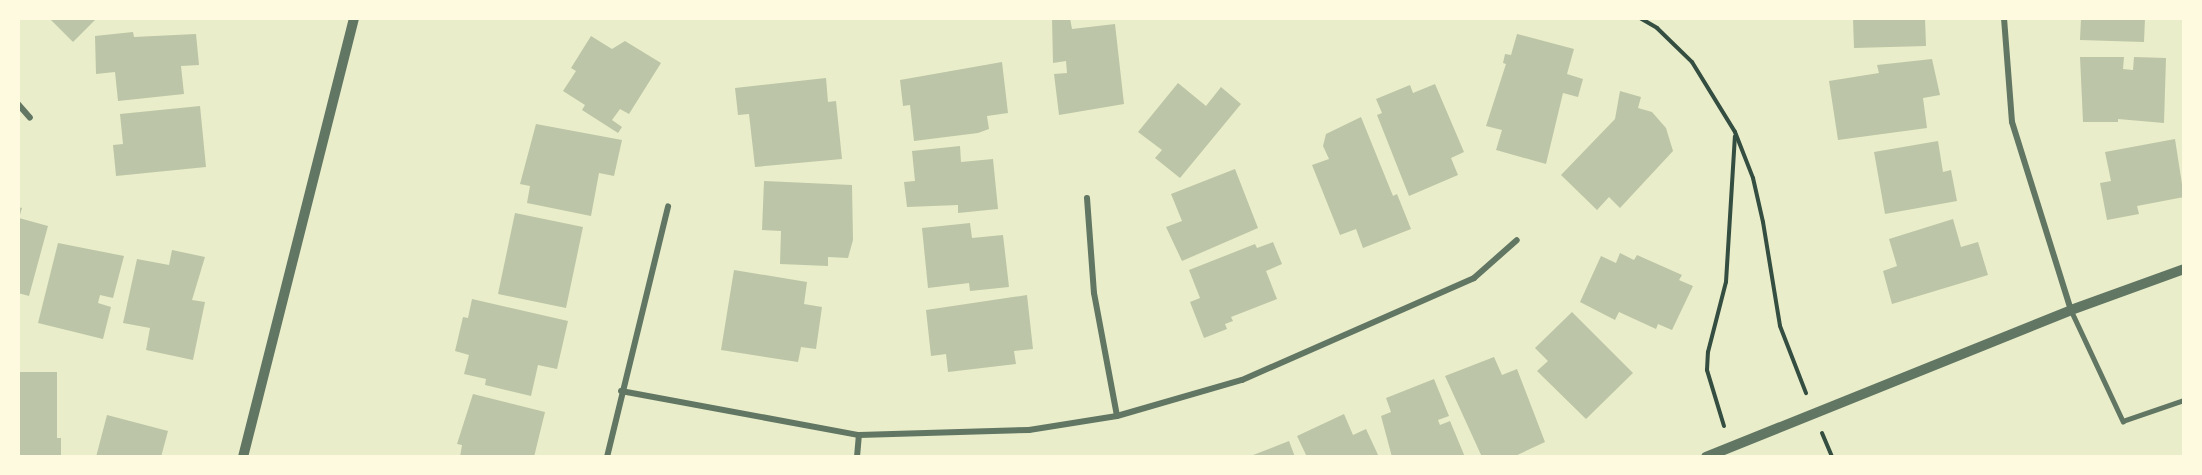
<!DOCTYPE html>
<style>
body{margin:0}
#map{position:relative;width:2202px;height:475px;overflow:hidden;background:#e9edc9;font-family:"Source Sans 3",sans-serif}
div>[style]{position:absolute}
.building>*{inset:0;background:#bcc5a7}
.path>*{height:4px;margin:-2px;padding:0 2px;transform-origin:2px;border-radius:2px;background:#344e41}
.service>*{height:4.5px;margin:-2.25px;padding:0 2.25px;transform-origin:2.25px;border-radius:2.25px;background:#617663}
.minor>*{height:6px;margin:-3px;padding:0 3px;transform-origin:3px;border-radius:3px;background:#617663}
.tertiary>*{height:10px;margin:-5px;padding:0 5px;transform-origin:5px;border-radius:5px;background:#617663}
span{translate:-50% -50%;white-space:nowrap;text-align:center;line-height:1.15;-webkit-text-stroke:6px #fefae0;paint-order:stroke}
.frame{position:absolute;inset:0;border:20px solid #fefae0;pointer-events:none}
</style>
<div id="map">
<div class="building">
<i style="clip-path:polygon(49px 18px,97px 18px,73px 42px)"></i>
<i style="clip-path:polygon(1052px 18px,1070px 18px,1072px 29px,1115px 24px,1124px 104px,1059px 115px,1054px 74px,1067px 73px,1066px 61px,1053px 63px)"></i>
<i style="clip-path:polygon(1853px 18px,1925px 18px,1926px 46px,1854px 48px)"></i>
<i style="clip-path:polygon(2081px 18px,2145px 18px,2144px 42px,2080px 40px)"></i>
<i style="clip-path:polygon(133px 32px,134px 37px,196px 34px,199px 65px,181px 66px,184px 94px,118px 101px,115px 72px,96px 74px,95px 36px)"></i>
<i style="clip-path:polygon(1517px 34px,1574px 49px,1567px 74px,1583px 79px,1578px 97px,1563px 93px,1546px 164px,1496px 150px,1502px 130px,1486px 126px,1506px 64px,1503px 63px,1505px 54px,1511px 55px)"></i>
<i style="clip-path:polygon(591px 36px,612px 49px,625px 41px,661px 63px,629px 114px,620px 109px,612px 120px,622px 127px,618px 133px,582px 110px,585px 105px,563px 91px,576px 71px,571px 68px)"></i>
<i style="clip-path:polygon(2080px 57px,2124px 57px,2123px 69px,2133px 70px,2134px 57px,2166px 58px,2164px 123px,2118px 119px,2118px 122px,2083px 122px)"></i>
<i style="clip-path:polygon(1932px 59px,1940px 95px,1923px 98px,1927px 128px,1838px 140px,1829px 81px,1879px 73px,1877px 65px)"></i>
<i style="clip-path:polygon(1002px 62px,1008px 113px,987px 116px,989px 129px,978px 133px,914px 141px,910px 105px,903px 106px,900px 80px)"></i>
<i style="clip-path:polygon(826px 78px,828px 102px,836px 101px,842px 159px,755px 167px,749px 114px,738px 115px,735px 88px)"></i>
<i style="clip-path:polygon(1178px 83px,1206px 106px,1221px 87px,1241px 104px,1180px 178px,1155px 158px,1162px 150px,1138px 132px)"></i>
<i style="clip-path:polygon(1435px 84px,1464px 152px,1451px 158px,1458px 175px,1409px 196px,1377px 115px,1382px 113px,1376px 99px,1410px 85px,1413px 93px)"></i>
<i style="clip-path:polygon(1620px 91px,1641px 97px,1638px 108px,1652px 112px,1666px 128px,1673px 151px,1620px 208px,1609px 197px,1597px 210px,1561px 175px,1615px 119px)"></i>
<i style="clip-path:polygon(200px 106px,206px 167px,116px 176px,113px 145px,123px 144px,120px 114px)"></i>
<i style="clip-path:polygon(1361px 117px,1393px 196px,1397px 194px,1411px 229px,1363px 248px,1356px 229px,1340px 235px,1312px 165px,1329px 159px,1323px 146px,1326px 134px)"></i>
<i style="clip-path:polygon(536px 124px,622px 140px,614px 176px,599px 173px,591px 216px,527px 203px,530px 186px,520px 184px)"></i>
<i style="clip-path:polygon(2175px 139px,2184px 197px,2137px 206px,2139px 214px,2107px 220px,2100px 183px,2111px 181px,2105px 152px)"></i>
<i style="clip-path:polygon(1938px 141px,1943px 172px,1951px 170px,1957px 201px,1885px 214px,1874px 152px)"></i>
<i style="clip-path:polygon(960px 146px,961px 162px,993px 159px,998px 209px,958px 213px,958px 205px,907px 207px,904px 182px,915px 181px,912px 151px)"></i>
<i style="clip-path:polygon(1235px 169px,1258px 228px,1182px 261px,1166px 227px,1182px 221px,1171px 194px)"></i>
<i style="clip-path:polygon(764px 181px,852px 185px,853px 240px,848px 258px,828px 257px,828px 266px,780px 264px,781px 231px,762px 230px)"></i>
<i style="clip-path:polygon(18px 207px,22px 208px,19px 218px,48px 226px,29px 296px,18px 293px)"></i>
<i style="clip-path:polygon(515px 213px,583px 227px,566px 308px,498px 294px)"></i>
<i style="clip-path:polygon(1953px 219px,1961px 247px,1978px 242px,1988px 275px,1892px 304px,1883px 271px,1897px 266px,1889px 239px)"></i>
<i style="clip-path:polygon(970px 223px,972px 238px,1003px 235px,1009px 287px,970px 291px,969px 283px,928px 288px,922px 228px)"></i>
<i style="clip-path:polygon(1273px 242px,1282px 264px,1266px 271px,1277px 299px,1231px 317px,1233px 321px,1225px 324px,1227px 329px,1204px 338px,1190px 302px,1200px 298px,1189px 270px,1255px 244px,1257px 248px)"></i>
<i style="clip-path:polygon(58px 243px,124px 256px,113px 298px,100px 295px,98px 303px,111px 307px,103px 339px,38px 323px)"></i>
<i style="clip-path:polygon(172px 250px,205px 257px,192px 300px,205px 302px,193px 360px,146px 350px,150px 328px,123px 323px,137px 259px,169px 265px)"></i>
<i style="clip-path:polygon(1620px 253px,1634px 260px,1637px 255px,1682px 275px,1679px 280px,1693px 286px,1672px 330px,1658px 324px,1656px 329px,1619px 312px,1615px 320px,1580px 302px,1601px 256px,1616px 263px)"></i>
<i style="clip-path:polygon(734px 270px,807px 282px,804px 304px,822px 307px,816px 349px,801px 347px,798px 362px,721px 350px)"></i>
<i style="clip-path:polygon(1027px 295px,1033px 349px,1014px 351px,1016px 364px,948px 372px,946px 354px,931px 356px,926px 310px)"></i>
<i style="clip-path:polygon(472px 299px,568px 321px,557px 369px,538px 365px,531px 396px,485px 385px,486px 379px,464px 374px,469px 355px,455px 351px,463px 317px,468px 318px)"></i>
<i style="clip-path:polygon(1572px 312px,1633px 373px,1586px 419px,1537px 371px,1548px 361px,1535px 348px)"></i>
<i style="clip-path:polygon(1494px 357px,1502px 375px,1517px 369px,1545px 442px,1513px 457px,1482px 457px,1445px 376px)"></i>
<i style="clip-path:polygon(18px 372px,57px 372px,57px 438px,61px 438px,61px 457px,18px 457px)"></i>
<i style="clip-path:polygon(1434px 379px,1449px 416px,1438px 420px,1440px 425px,1450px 421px,1465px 457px,1392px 457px,1381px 416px,1391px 412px,1386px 398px)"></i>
<i style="clip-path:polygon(473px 394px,545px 412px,534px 457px,460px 457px,462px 445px,457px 444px)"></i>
<i style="clip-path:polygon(1344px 414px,1353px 435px,1366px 429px,1379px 457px,1307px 457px,1297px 436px)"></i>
<i style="clip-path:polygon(107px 415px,168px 431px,161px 457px,96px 457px)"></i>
<i style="clip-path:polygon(1289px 441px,1295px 457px,1248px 457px)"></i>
</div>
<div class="path">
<i style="left:1640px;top:18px;width:20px;rotate:30deg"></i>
<i style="left:1657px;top:28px;width:49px;rotate:44.2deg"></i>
<i style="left:1692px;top:62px;width:82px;rotate:58.4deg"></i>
<i style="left:1735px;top:132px;width:49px;rotate:68.6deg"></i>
<i style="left:1753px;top:178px;width:45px;rotate:77.2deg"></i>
<i style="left:1763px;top:222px;width:105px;rotate:80.7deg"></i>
<i style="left:1780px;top:326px;width:72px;rotate:68.8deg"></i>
<i style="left:1724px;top:426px;width:59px;rotate:-106.9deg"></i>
<i style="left:1707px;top:370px;width:18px;rotate:-87deg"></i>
<i style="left:1708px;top:352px;width:72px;rotate:-75.6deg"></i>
<i style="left:1726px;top:282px;width:146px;rotate:-86.5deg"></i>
<i style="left:1822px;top:433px;width:26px;rotate:67deg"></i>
</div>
<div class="service">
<i style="left:2071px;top:310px;width:123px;rotate:64.9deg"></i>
<i style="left:2123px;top:421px;width:65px;rotate:-19deg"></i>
</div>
<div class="minor">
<i style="left:2004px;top:18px;width:104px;rotate:85.6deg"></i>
<i style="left:2012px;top:122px;width:197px;rotate:72.6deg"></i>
<i style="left:18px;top:104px;width:18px;rotate:49deg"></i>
<i style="left:1087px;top:198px;width:95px;rotate:85.8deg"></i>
<i style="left:1094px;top:293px;width:125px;rotate:79.4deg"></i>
<i style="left:621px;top:391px;width:242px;rotate:10.5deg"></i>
<i style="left:859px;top:435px;width:170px;rotate:-1.7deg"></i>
<i style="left:1029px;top:430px;width:89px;rotate:-9deg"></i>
<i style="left:1117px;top:416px;width:130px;rotate:-16.1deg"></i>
<i style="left:1242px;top:380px;width:253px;rotate:-23.7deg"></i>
<i style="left:1474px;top:278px;width:57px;rotate:-41.5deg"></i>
<i style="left:607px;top:457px;width:258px;rotate:-76.3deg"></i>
<i style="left:857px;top:457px;width:22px;rotate:-85deg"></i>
</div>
<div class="tertiary">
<i style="left:243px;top:457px;width:453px;rotate:-75.8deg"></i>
<i style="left:1706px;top:457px;width:393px;rotate:-21.9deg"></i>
<i style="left:2071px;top:310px;width:120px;rotate:-19.9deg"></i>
</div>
<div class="frame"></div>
</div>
